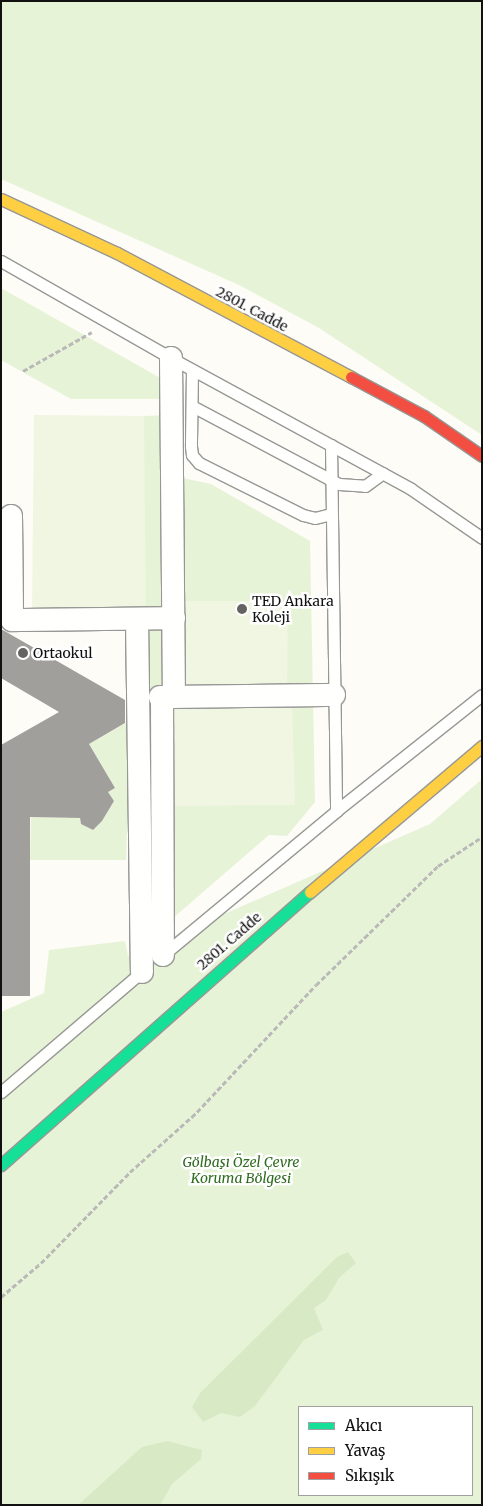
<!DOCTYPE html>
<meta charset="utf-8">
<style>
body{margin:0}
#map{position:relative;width:483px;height:1506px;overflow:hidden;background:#fdfcf7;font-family:Merriweather,serif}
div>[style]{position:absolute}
.green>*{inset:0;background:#e7f3d7}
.forest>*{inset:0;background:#d8eac5}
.pitch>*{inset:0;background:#f0f6e1}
.building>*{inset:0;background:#a19f9c}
.path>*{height:3px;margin-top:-1.5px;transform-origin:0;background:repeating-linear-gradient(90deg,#b9b9b8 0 5px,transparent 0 7.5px)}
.roads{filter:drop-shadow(1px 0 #979795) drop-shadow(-1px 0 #979795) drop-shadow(0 1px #979795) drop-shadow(0 -1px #979795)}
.lane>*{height:11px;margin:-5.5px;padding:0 5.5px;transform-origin:5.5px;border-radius:5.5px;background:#fffffe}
.street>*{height:22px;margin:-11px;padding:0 11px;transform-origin:11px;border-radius:11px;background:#fffffe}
.fast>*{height:11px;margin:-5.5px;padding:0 5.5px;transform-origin:5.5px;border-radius:5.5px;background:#16e098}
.slow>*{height:11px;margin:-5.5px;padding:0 5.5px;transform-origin:5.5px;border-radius:5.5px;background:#ffcf43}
.jam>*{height:11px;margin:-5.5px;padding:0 5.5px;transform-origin:5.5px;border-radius:5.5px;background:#f24e42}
.dots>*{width:14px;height:14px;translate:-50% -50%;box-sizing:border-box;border:2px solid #fff;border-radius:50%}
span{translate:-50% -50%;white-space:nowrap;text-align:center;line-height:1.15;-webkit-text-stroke:5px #fff;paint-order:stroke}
.street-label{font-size:14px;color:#111}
.poi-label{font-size:14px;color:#111}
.left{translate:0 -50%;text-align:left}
.park-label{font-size:14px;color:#2f6b1f;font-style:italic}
.frame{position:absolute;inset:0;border:2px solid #111;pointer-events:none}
.legend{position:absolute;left:298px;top:1406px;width:175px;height:90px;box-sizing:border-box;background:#fff;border:1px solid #a0a0a0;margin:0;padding:6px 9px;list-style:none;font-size:15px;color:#111}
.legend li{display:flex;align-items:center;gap:10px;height:25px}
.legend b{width:25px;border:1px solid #a0a0a0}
</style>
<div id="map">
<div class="green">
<i style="clip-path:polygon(1px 1px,482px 1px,482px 435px,319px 328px,239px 285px,1px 179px)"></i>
<i style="clip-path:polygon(1px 288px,171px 384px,171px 399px,71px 399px,1px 360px)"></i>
<i style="clip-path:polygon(171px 415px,173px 476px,211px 484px,310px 541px,315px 802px,287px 836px,269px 835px,142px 945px,144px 416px)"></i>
<i style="clip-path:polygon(131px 720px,126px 860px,30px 860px,31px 817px,68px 818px,69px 802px,78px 813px,81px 824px,93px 830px,102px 821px,114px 801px,108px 792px,115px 788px,92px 749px,75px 752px)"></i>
<i style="clip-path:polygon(evenodd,482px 779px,482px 1505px,1px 1505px,1px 1012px,44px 993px,49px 950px,125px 941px,128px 956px,430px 824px,482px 779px,299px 1407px,472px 1407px,472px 1495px,299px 1495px,299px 1407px)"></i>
</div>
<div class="forest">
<i style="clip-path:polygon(348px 1252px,356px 1263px,339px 1278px,326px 1300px,314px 1308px,323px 1330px,304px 1340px,255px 1406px,240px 1417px,221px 1413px,203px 1422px,192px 1407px,200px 1393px,337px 1257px)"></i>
<i style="clip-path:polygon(167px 1441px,202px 1450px,201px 1459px,172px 1484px,160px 1505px,78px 1505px,142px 1447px)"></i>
</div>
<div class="pitch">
<i style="clip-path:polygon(34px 415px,144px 416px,146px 619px,32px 620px)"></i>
<i style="clip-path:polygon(174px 601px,288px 601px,287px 695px,292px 696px,295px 805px,163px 806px)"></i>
</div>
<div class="building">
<i style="clip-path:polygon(1px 629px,125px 700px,125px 723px,89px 744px,115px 788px,108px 792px,114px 801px,102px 821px,93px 830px,81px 824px,80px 818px,30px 817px,30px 996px,1px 996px,1px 745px,59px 712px,1px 678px)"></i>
</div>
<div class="path">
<i style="left:23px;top:371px;width:79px;rotate:-29.5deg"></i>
<i style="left:1px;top:1297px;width:52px;rotate:-40.4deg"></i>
<i style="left:41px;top:1263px;width:127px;rotate:-45.6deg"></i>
<i style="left:130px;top:1172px;width:90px;rotate:-41.8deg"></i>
<i style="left:197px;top:1112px;width:174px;rotate:-46.9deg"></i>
<i style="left:316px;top:985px;width:170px;rotate:-44.3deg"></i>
<i style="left:438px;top:866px;width:53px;rotate:-33.4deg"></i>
</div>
<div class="roads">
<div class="lane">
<i style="left:1px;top:261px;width:196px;rotate:29.7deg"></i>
<i style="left:171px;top:358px;width:273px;rotate:28.6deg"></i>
<i style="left:411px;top:489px;width:86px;rotate:34.6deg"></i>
<i style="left:192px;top:370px;width:76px;rotate:90.8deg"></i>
<i style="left:191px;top:446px;width:9px;rotate:84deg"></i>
<i style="left:192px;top:455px;width:11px;rotate:49deg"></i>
<i style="left:199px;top:463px;width:116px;rotate:26.6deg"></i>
<i style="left:303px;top:515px;width:12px;rotate:14deg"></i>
<i style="left:315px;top:518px;width:16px;rotate:-14deg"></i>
<i style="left:192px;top:406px;width:166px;rotate:28deg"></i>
<i style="left:339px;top:484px;width:26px;rotate:4deg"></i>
<i style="left:365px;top:486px;width:22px;rotate:-36deg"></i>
<i style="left:331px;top:445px;width:366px;rotate:89.2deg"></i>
<i style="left:164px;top:954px;width:224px;rotate:-39.7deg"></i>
<i style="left:336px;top:811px;width:186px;rotate:-38.5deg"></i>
<i style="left:1px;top:1092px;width:189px;rotate:-40.5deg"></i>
</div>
<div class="street">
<i style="left:171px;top:358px;width:339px;rotate:89.5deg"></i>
<i style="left:11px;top:516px;width:104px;rotate:89.4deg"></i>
<i style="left:12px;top:620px;width:162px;rotate:-0.7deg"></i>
<i style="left:137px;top:619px;width:353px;rotate:89.2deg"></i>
<i style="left:160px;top:697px;width:174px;rotate:-0.7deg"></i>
<i style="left:162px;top:697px;width:258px;rotate:89.8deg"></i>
</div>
<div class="fast">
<i style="left:1px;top:1165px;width:412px;rotate:-41.5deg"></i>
</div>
<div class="slow">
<i style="left:1px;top:199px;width:128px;rotate:25deg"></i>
<i style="left:117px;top:253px;width:265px;rotate:27.9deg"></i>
<i style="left:310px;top:892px;width:226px;rotate:-40.3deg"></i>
</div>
<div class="jam">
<i style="left:351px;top:377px;width:83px;rotate:28.1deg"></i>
<i style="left:424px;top:416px;width:70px;rotate:34.6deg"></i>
</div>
</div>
<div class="dots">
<i style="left:242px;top:609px;background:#646362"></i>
<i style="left:23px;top:653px;background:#646362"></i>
</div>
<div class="street-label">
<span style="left:252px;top:309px;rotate:28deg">2801. Cadde</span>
<span style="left:229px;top:941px;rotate:-41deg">2801. Cadde</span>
</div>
<div class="poi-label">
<span class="left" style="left:252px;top:609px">TED Ankara<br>Koleji</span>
<span class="left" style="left:33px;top:653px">Ortaokul</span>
</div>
<div class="park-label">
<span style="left:241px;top:1170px">Gölbaşı Özel Çevre<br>Koruma Bölgesi</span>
</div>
<div class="frame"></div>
<ul class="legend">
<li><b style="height:6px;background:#16e098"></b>Akıcı</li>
<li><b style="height:6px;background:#ffcf43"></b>Yavaş</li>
<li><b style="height:6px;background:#f24e42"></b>Sıkışık</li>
</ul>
</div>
